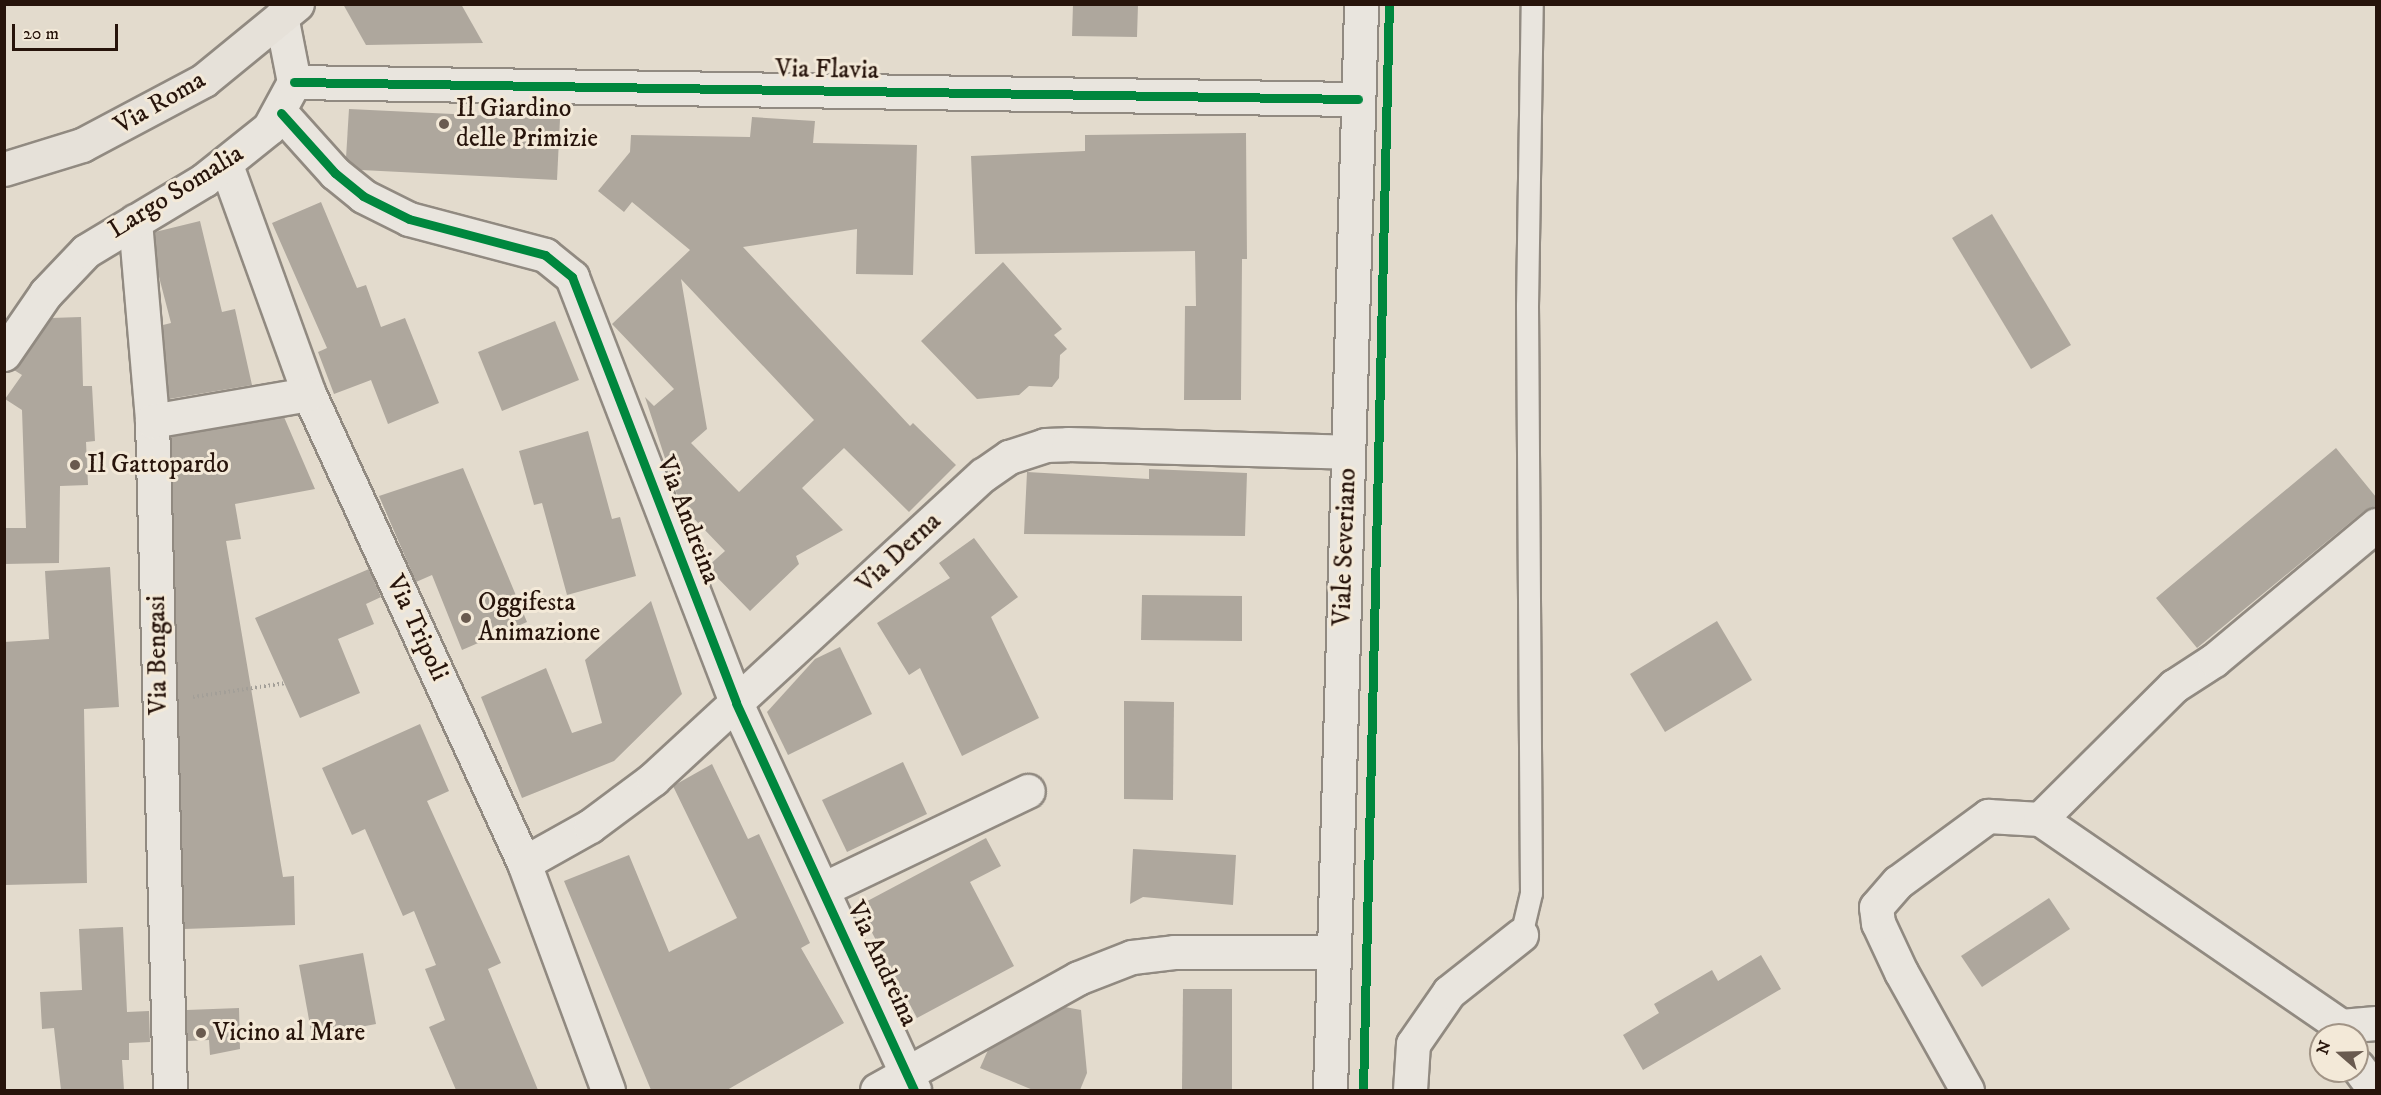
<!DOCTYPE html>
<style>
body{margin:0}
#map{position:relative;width:2381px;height:1095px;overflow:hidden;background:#e3dbcd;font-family:"IM FELL DW Pica",serif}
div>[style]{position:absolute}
.building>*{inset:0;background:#aea79d}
.path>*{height:4px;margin-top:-2px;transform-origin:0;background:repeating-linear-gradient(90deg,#a39f98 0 1.5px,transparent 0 4.5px)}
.roads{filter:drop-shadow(2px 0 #918a81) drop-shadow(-2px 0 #918a81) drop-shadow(0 2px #918a81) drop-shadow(0 -2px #918a81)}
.lane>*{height:21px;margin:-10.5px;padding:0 10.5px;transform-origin:10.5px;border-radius:10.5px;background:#e9e5de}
.street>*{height:33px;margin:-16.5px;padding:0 16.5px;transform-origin:16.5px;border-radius:16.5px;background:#e9e5de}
.secondary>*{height:33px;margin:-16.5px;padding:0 16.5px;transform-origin:16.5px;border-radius:16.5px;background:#e9e5de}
.primary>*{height:33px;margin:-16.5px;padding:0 16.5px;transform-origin:16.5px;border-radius:16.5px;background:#e6e1d9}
.cycleway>*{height:9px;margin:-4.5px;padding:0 4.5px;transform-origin:4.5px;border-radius:4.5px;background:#00873e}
.dots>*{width:16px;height:16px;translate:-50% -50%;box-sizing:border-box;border:3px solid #f3e9d8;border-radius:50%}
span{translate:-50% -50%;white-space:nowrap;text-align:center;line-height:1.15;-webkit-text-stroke:6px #f3e9d8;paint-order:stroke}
.street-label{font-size:26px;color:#27140b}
.poi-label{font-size:26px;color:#27140b}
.left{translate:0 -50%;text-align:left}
.frame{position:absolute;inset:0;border:6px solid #27140b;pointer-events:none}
.north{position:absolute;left:2309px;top:1023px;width:60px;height:60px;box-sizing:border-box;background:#f3e9d8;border:2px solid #a19486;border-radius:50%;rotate:290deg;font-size:16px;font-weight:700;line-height:24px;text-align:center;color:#27140b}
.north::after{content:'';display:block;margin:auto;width:21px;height:27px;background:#695a4f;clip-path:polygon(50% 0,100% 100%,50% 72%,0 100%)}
.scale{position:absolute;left:12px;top:24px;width:106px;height:27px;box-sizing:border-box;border:3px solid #27140b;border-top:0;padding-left:8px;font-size:18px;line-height:21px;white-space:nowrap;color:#27140b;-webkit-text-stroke:4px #f3e9d8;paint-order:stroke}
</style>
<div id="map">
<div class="building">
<i style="clip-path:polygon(343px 4px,461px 4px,483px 43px,366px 45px)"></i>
<i style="clip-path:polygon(1073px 4px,1138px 4px,1137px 37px,1072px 36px)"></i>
<i style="clip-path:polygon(349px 109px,560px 119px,557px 180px,361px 170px,346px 158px)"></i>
<i style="clip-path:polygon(evenodd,752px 117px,815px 121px,813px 143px,917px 145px,913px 275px,856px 274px,857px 229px,743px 247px,910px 426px,913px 423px,956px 465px,909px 512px,844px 448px,802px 488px,843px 530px,796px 556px,799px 564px,750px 611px,707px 567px,725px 551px,680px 504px,645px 397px,654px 406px,674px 389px,612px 324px,690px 250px,632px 202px,624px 212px,598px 191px,630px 152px,631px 135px,750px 137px,752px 117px,681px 279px,814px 420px,739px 492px,691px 443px,707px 429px,681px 279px)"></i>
<i style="clip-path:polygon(1246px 133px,1247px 259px,1242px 259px,1241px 400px,1184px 400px,1185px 306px,1196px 306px,1195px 251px,975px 254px,971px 156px,1085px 151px,1085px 135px)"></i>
<i style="clip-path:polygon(321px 202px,357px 288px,366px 285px,381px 327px,405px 318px,439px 403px,388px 424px,371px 380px,334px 394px,318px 352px,327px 348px,272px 223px)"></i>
<i style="clip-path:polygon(1992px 214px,2071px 345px,2031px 369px,1952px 238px)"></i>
<i style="clip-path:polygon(200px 221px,222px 312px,235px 309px,252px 385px,169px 399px,163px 325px,171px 323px,158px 273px,155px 232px)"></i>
<i style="clip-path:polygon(1003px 262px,1062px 329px,1054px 335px,1067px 349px,1060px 355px,1059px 378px,1052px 387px,1029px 386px,1019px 395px,977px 399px,921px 341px)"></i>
<i style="clip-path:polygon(81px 317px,83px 386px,92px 386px,95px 441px,86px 442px,88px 485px,60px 486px,59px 563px,4px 564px,4px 528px,26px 528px,22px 410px,5px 399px,22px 375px,14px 370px,51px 318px)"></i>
<i style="clip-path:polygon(555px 321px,579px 380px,502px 411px,478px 352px)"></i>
<i style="clip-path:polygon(284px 417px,315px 489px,235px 504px,241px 539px,226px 541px,283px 877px,294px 876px,295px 925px,184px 929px,171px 437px)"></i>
<i style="clip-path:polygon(588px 431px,612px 519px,620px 517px,636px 576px,567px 595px,542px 503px,534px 505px,519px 451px)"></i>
<i style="clip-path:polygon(2336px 448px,2376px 497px,2376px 506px,2364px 511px,2197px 648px,2156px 598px)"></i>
<i style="clip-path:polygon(463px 468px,527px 622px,462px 650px,432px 575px,416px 582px,379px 496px)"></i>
<i style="clip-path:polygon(1149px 469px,1247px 473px,1245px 536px,1024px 534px,1027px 472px,1149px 479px)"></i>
<i style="clip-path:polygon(974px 538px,1018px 597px,991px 617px,1039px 718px,962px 756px,920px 668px,909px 675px,877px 623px,950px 578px,939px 563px)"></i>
<i style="clip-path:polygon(110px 567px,119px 707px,84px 709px,87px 883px,4px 885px,4px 642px,49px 639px,45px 571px)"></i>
<i style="clip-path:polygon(369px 569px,381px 597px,366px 604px,374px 624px,338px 639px,360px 693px,300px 718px,255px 618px)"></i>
<i style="clip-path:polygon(1142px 595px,1242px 596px,1242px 641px,1141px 640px)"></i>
<i style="clip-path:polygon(651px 601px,682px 694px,614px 761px,522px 798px,481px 697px,546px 668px,572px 733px,602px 723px,585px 660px)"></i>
<i style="clip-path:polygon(1717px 621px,1752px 680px,1665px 732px,1630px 674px)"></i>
<i style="clip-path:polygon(840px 647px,872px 714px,788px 755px,767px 712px,815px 659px)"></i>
<i style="clip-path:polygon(1124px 701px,1174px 702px,1173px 800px,1124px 799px)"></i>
<i style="clip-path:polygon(420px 724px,449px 791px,427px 801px,501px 963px,488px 969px,538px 1090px,456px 1090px,429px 1027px,445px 1020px,425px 969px,436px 965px,414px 911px,403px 916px,365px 829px,352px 835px,322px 768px)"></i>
<i style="clip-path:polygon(903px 762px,927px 814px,847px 852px,822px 800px)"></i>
<i style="clip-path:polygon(712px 764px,748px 839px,759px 834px,810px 943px,801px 948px,844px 1023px,727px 1090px,651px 1090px,564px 881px,629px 855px,669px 952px,737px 918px,673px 786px)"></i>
<i style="clip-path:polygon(986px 838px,1001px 866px,970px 882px,1014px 966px,917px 1018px,858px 906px)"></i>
<i style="clip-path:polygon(1133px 849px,1236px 855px,1233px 905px,1143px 897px,1130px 904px)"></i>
<i style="clip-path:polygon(2049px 898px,2070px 929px,1982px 987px,1961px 956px)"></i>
<i style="clip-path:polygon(123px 927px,127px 1012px,149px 1011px,150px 1042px,129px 1043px,129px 1060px,122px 1060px,124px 1090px,61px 1090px,54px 1028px,42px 1029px,40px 992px,82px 990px,79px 929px)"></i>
<i style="clip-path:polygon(363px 953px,376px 1024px,312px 1036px,299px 965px)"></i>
<i style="clip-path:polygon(1761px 955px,1781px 989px,1643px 1070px,1623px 1035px,1659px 1013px,1654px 1004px,1712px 970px,1718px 981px)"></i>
<i style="clip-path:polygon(1183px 989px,1232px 989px,1232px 1089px,1182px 1089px)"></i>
<i style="clip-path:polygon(1065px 1007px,1081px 1010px,1087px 1073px,1080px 1090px,1033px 1090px,980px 1068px,988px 1050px)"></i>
<i style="clip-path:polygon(239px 1008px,240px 1049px,210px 1055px,209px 1040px,187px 1041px,187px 1010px)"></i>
</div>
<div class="path">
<i style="left:193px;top:697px;width:94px;rotate:-8.6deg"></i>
</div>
<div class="roads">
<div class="lane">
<i style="left:1521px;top:935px;width:43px;rotate:-76.6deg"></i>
<i style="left:1531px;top:893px;width:587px;rotate:-90.39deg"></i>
<i style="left:1527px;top:306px;width:302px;rotate:-89.1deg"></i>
</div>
<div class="street">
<i style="left:294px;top:82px;width:1064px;rotate:0.92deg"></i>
<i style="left:281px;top:113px;width:81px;rotate:48deg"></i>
<i style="left:335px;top:173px;width:36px;rotate:39deg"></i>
<i style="left:363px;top:196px;width:51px;rotate:26.6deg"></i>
<i style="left:409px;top:219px;width:141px;rotate:14.8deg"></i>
<i style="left:545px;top:255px;width:35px;rotate:39deg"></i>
<i style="left:572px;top:277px;width:456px;rotate:68.9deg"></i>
<i style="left:736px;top:703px;width:426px;rotate:65.3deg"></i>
<i style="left:226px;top:165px;width:244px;rotate:70.1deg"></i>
<i style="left:309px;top:394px;width:516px;rotate:65.37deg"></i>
<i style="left:524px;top:863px;width:242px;rotate:69.7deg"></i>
<i style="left:135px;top:221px;width:201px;rotate:85.1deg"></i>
<i style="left:152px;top:421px;width:669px;rotate:88.46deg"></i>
<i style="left:4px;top:354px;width:74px;rotate:-55.5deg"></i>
<i style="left:46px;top:293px;width:58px;rotate:-46.4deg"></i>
<i style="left:86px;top:251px;width:138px;rotate:-31deg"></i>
<i style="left:204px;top:180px;width:83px;rotate:-38.7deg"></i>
<i style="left:269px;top:128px;width:52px;rotate:-61.5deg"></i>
<i style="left:294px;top:82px;width:67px;rotate:-101.1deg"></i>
<i style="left:152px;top:421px;width:159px;rotate:-9.8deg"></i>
<i style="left:2040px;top:819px;width:189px;rotate:-44.8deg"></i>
<i style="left:2174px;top:686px;width:48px;rotate:-33deg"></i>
<i style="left:2214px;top:660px;width:211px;rotate:-39.8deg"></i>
<i style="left:524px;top:863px;width:76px;rotate:-29.3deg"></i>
<i style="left:590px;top:826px;width:79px;rotate:-36.7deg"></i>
<i style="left:653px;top:779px;width:449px;rotate:-42.7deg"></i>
<i style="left:983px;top:475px;width:32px;rotate:-35deg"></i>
<i style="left:1009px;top:457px;width:38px;rotate:-18deg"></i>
<i style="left:1045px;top:445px;width:23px;rotate:-2deg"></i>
<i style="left:1068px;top:444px;width:280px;rotate:1.6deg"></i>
<i style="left:823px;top:889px;width:227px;rotate:-25.6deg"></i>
<i style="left:2341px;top:1026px;width:35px;rotate:-5deg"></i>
<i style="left:2357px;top:1066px;width:30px;rotate:53deg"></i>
<i style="left:877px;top:1090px;width:230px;rotate:-29.1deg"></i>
<i style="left:1078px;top:978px;width:58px;rotate:-21.3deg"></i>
<i style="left:1132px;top:957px;width:42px;rotate:-6.8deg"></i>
<i style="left:1174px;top:952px;width:159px"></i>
<i style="left:1410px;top:1090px;width:46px;rotate:-86.3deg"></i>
<i style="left:1413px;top:1044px;width:63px;rotate:-55.3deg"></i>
<i style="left:1449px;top:992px;width:92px;rotate:-38.4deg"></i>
<i style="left:1967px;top:1090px;width:135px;rotate:-119.2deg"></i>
<i style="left:1901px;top:972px;width:54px;rotate:-115.1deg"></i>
<i style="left:1878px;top:923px;width:16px;rotate:-97deg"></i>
<i style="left:1876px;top:907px;width:33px;rotate:-49deg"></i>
<i style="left:1898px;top:882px;width:112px;rotate:-36.3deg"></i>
<i style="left:1988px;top:816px;width:52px;rotate:3.3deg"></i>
<i style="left:2040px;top:819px;width:365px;rotate:34.5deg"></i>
<i style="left:2341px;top:1026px;width:9px;rotate:72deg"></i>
</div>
<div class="secondary">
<i style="left:1330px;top:1090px;width:1086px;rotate:-88.36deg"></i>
</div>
<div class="primary">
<i style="left:4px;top:169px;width:82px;rotate:-17.1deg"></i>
<i style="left:82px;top:145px;width:138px;rotate:-28deg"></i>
<i style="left:204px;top:80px;width:120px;rotate:-39.3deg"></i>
</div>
</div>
<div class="cycleway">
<i style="left:294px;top:82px;width:1064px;rotate:0.92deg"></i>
<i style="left:281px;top:113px;width:81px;rotate:48deg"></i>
<i style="left:335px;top:173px;width:36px;rotate:39deg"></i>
<i style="left:363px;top:196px;width:51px;rotate:26.6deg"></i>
<i style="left:409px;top:219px;width:141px;rotate:14.8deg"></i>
<i style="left:545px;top:255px;width:35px;rotate:39deg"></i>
<i style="left:572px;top:277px;width:456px;rotate:68.9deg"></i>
<i style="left:736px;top:703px;width:426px;rotate:65.3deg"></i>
<i style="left:1363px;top:1090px;width:1086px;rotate:-88.63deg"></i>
</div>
<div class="dots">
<i style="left:444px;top:124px;background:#695a4f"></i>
<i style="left:75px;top:465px;background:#695a4f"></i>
<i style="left:466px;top:618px;background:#695a4f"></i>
<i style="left:201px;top:1033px;background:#695a4f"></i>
</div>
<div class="street-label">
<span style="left:827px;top:70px;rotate:1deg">Via Flavia</span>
<span style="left:160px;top:103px;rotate:-30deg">Via Roma</span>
<span style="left:176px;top:192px;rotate:-32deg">Largo Somalia</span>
<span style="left:688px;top:520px;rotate:69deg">Via Andreina</span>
<span style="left:1345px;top:547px;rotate:-88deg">Viale Severiano</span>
<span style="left:899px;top:553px;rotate:-43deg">Via Derna</span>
<span style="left:417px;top:628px;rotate:65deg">Via Tripoli</span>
<span style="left:158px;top:655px;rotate:-91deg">Via Bengasi</span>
<span style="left:882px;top:964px;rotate:65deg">Via Andreina</span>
</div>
<div class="poi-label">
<span class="left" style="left:456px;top:124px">Il Giardino<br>delle Primizie</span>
<span class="left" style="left:87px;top:465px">Il Gattopardo</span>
<span class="left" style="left:478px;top:618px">Oggifesta<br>Animazione</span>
<span class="left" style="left:213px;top:1033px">Vicino al Mare</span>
</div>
<div class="frame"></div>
<div class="north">N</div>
<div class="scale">20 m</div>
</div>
